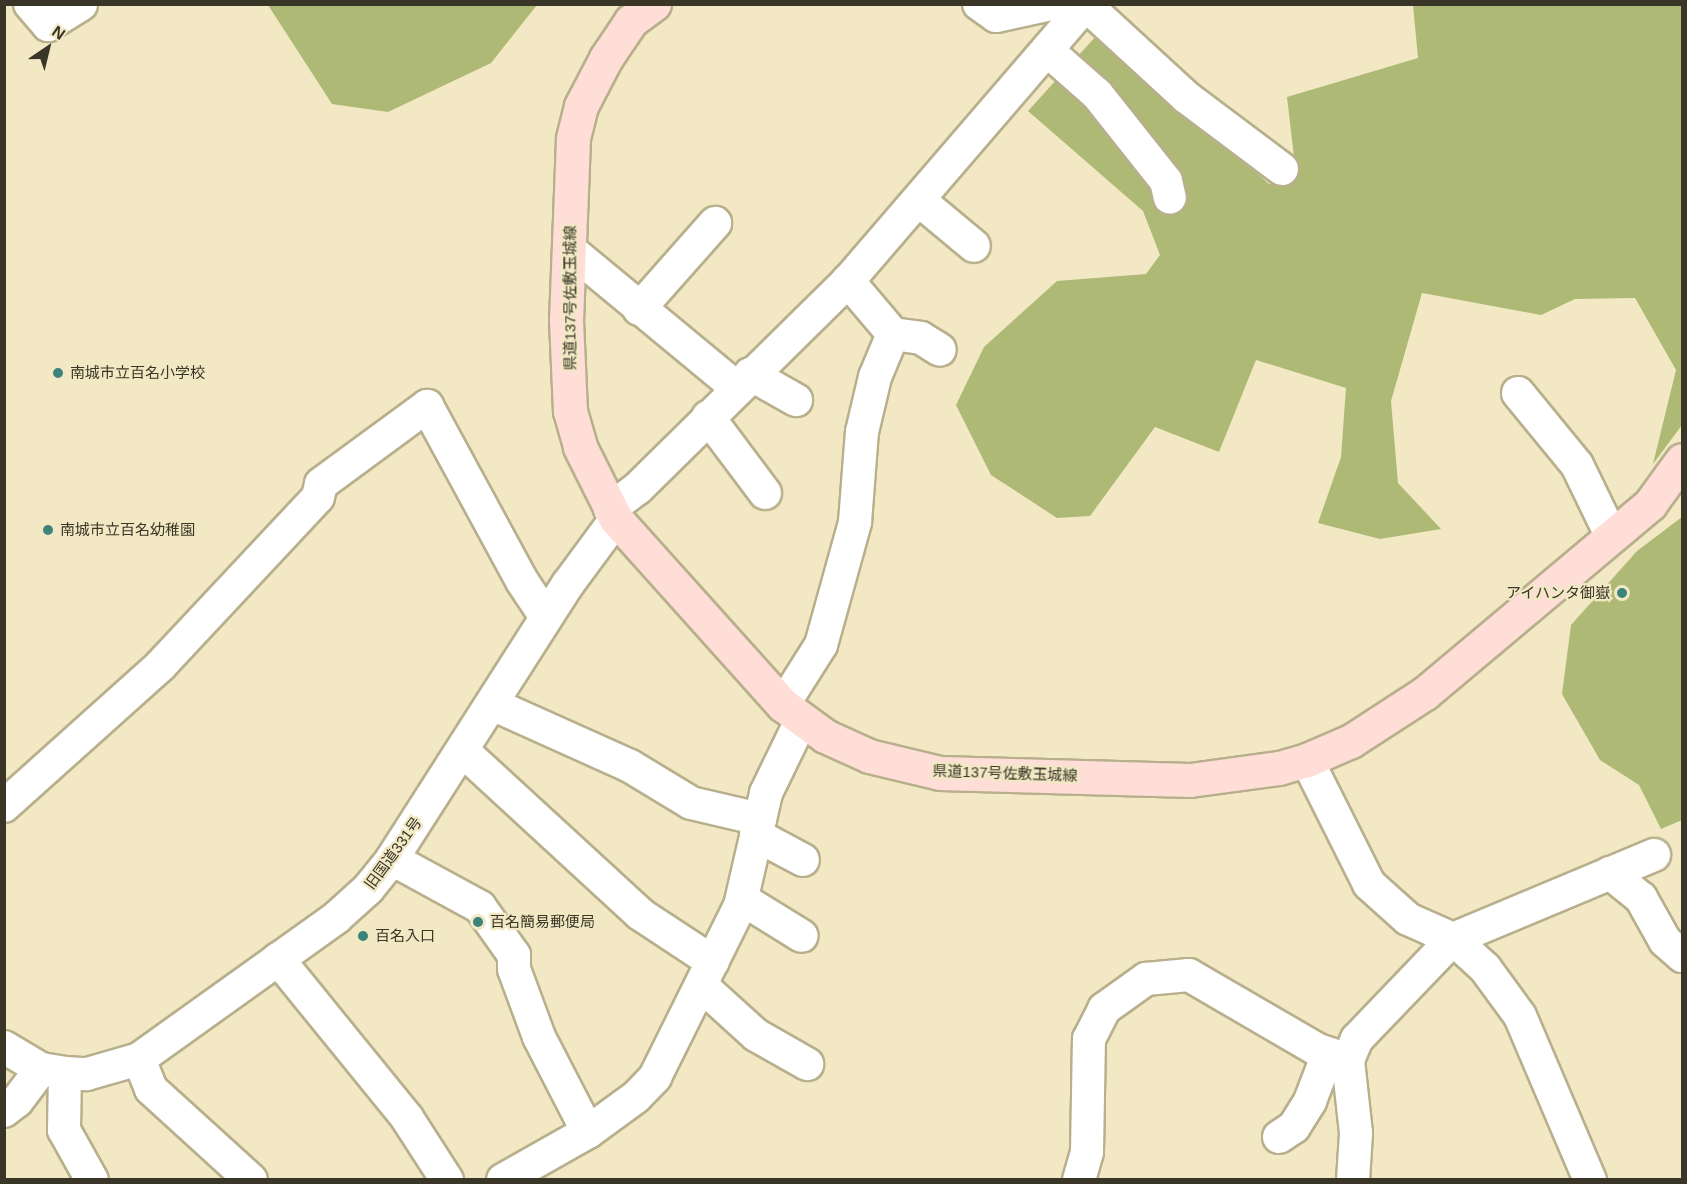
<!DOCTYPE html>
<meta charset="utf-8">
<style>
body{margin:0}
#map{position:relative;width:1687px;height:1184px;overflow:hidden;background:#f2e8c4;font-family:Helvetica,"Noto Sans JP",sans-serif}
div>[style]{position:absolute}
.forest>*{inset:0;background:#afb976}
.roads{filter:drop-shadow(2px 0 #b8af8c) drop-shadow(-2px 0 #b8af8c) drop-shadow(0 2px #b8af8c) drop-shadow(0 -2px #b8af8c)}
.minor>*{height:32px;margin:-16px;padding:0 16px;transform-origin:16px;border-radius:16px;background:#fff}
.major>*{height:33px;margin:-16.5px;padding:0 16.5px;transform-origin:16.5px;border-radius:16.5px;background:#feded7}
.dots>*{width:16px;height:16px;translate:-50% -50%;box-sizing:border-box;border:3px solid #f2e8c4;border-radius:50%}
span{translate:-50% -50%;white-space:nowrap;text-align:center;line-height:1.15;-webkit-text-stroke:4.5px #f2e8c4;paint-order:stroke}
.street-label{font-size:15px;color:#393627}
.poi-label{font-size:15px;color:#393627}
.left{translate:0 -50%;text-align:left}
.right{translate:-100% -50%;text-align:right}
.frame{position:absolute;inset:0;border:6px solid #393627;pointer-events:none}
.north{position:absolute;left:18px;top:18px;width:60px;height:60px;-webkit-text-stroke:4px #f2e8c4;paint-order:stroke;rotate:35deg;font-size:16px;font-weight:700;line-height:24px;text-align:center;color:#393627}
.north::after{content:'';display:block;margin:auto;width:21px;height:27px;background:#393627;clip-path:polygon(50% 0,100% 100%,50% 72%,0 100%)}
</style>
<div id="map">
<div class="forest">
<i style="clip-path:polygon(268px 5px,537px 5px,491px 63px,388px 112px,332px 104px)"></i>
<i style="clip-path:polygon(1413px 5px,1682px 5px,1682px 425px,1653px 464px,1676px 370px,1635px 298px,1575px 299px,1541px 315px,1422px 293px,1391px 401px,1398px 483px,1441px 529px,1380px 539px,1318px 523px,1341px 457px,1346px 388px,1256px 360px,1219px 452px,1155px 427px,1090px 516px,1057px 518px,991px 475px,956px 405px,984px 347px,1057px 281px,1146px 274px,1160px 255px,1143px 211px,1028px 111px,1097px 35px,1269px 184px,1296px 174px,1287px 97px,1418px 58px)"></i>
<i style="clip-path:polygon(1682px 517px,1682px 820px,1661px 829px,1639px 785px,1600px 760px,1562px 694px,1571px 625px,1637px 551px)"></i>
</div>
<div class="roads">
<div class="minor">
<i style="left:30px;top:4px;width:28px;rotate:49deg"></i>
<i style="left:48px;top:25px;width:39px;rotate:-32deg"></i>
<i style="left:979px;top:4px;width:21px;rotate:35deg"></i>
<i style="left:996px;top:16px;width:56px;rotate:-12.3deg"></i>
<i style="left:1086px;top:5px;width:136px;rotate:42.6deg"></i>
<i style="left:1186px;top:97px;width:120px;rotate:36.9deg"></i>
<i style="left:1048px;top:51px;width:65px;rotate:41.3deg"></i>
<i style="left:1097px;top:94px;width:111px;rotate:51.6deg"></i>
<i style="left:1166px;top:181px;width:17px;rotate:77deg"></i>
<i style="left:920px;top:201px;width:70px;rotate:39.8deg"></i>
<i style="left:569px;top:249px;width:218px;rotate:39.6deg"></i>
<i style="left:639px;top:309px;width:115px;rotate:-48.5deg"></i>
<i style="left:893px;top:334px;width:28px;rotate:8deg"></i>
<i style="left:921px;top:338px;width:22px;rotate:32deg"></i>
<i style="left:750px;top:374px;width:53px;rotate:29.5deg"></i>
<i style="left:1518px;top:393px;width:93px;rotate:50.7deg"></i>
<i style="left:1577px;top:465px;width:80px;rotate:64.1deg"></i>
<i style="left:708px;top:417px;width:95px;rotate:53.1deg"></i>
<i style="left:610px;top:509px;width:35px;rotate:-37deg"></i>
<i style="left:638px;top:488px;width:295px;rotate:-44.6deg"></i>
<i style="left:848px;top:281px;width:365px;rotate:-49.3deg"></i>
<i style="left:492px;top:704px;width:151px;rotate:24.2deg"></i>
<i style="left:630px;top:766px;width:71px;rotate:31.2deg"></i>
<i style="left:691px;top:803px;width:71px;rotate:13.1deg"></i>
<i style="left:783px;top:705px;width:71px;rotate:-57.7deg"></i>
<i style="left:821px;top:645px;width:128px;rotate:-74.5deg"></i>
<i style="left:855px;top:522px;width:90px;rotate:-85.6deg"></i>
<i style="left:862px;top:432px;width:57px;rotate:-76.7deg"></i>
<i style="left:875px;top:377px;width:47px;rotate:-67.3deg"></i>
<i style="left:893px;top:334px;width:70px;rotate:-130.3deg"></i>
<i style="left:463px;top:751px;width:241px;rotate:42.6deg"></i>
<i style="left:640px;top:914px;width:87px;rotate:33.3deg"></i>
<i style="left:1307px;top:760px;width:139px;rotate:63.4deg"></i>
<i style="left:1369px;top:884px;width:52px;rotate:41.9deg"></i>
<i style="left:1408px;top:919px;width:49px;rotate:24deg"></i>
<i style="left:1453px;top:939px;width:43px;rotate:42.2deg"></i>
<i style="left:1485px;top:968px;width:59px;rotate:53.9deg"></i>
<i style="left:1520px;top:1016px;width:178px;rotate:66.9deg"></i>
<i style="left:4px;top:806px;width:210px;rotate:-41.9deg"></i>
<i style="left:160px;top:666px;width:231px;rotate:-46.9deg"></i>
<i style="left:318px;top:497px;width:13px;rotate:-77deg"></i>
<i style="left:321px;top:484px;width:132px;rotate:-36.3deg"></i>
<i style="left:427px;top:406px;width:199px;rotate:61.5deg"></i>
<i style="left:522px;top:581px;width:43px;rotate:56.3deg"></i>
<i style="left:756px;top:835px;width:53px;rotate:28deg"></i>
<i style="left:392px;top:859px;width:100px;rotate:28.6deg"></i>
<i style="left:480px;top:907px;width:59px;rotate:54.7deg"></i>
<i style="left:514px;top:955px;width:14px;rotate:90deg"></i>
<i style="left:514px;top:969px;width:72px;rotate:69.8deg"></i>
<i style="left:539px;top:1037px;width:107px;rotate:62.7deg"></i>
<i style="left:1610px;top:873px;width:40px;rotate:39deg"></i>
<i style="left:1641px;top:898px;width:49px;rotate:60.8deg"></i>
<i style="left:1665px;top:941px;width:23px;rotate:41deg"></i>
<i style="left:742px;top:899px;width:70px;rotate:31.7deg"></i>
<i style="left:278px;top:959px;width:205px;rotate:50.9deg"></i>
<i style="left:407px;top:1118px;width:74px;rotate:57.2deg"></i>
<i style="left:702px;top:986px;width:73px;rotate:42.2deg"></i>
<i style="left:756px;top:1035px;width:59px;rotate:29.6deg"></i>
<i style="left:4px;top:1047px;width:43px;rotate:30.7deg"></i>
<i style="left:41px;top:1069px;width:24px;rotate:9deg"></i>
<i style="left:65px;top:1073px;width:22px;rotate:3deg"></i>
<i style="left:87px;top:1074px;width:54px;rotate:-16.1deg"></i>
<i style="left:139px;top:1059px;width:244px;rotate:-35.6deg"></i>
<i style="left:337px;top:917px;width:42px;rotate:-42.1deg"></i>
<i style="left:368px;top:889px;width:38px;rotate:-51deg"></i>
<i style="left:392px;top:859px;width:326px;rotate:-57.4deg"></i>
<i style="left:568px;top:584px;width:81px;rotate:-53.6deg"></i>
<i style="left:139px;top:1059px;width:32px;rotate:68deg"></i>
<i style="left:151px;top:1089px;width:135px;rotate:42.3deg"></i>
<i style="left:65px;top:1073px;width:57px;rotate:91deg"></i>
<i style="left:64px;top:1130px;width:57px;rotate:60.8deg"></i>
<i style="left:4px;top:1111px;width:16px;rotate:-38deg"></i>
<i style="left:17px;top:1101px;width:40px;rotate:-53deg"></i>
<i style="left:1279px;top:1137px;width:18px;rotate:-34deg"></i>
<i style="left:1294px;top:1127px;width:31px;rotate:-58deg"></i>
<i style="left:1310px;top:1101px;width:50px;rotate:-69deg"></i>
<i style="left:503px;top:1180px;width:98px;rotate:-29.5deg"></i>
<i style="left:588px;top:1132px;width:59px;rotate:-36.1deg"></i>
<i style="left:636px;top:1097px;width:28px;rotate:-46deg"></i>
<i style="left:655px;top:1077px;width:191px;rotate:-63.6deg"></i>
<i style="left:740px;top:906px;width:116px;rotate:-77deg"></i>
<i style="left:766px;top:793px;width:80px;rotate:-64.1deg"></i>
<i style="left:1079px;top:1180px;width:29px;rotate:-74deg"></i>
<i style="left:1087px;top:1152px;width:113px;rotate:-89deg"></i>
<i style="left:1089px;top:1039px;width:34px;rotate:-63deg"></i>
<i style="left:1104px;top:1009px;width:52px;rotate:-35.5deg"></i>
<i style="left:1146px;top:979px;width:43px;rotate:-5.3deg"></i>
<i style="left:1189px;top:975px;width:149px;rotate:30.2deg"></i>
<i style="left:1318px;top:1050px;width:32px;rotate:18deg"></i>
<i style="left:1353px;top:1180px;width:47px;rotate:-86.3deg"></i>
<i style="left:1356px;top:1133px;width:73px;rotate:-96.3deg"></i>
<i style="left:1348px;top:1060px;width:23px;rotate:-67deg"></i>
<i style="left:1357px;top:1039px;width:139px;rotate:-46.2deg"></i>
<i style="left:1453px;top:939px;width:218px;rotate:-22.7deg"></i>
</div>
<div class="major">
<i style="left:654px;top:4px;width:29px;rotate:144deg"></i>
<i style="left:631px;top:21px;width:45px;rotate:124deg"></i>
<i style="left:606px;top:58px;width:54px;rotate:117.5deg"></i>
<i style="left:581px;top:106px;width:34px;rotate:104deg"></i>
<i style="left:573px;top:139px;width:181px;rotate:92.2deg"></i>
<i style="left:566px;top:320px;width:91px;rotate:87.5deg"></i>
<i style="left:570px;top:411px;width:37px;rotate:74deg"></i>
<i style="left:580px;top:447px;width:80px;rotate:63.4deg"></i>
<i style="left:616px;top:519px;width:250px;rotate:48.1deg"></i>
<i style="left:783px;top:705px;width:52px;rotate:36.4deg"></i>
<i style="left:825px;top:736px;width:48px;rotate:24.4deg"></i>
<i style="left:869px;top:756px;width:73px;rotate:13.5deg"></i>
<i style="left:940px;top:773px;width:250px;rotate:1.6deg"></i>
<i style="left:1190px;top:780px;width:90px;rotate:-7.7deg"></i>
<i style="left:1279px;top:768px;width:29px;rotate:-16deg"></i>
<i style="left:1307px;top:760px;width:48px;rotate:-23.4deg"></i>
<i style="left:1351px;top:741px;width:88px;rotate:-33deg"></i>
<i style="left:1425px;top:693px;width:294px;rotate:-40deg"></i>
<i style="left:1650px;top:504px;width:54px;rotate:-54deg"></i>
</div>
</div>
<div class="dots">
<i style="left:58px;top:373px;background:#3c837b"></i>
<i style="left:48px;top:530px;background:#3c837b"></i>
<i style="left:1622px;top:593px;background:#3c837b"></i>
<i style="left:478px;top:922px;background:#3c837b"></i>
<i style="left:363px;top:936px;background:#3c837b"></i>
</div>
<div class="street-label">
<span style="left:570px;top:298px;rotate:-90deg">県道137号佐敷玉城線</span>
<span style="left:1005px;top:773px;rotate:2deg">県道137号佐敷玉城線</span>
<span style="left:393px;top:853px;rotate:-54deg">旧国道331号</span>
</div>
<div class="poi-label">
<span class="left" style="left:70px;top:373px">南城市立百名小学校</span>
<span class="left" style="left:60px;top:530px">南城市立百名幼稚園</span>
<span class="right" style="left:1610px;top:593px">アイハンタ御嶽</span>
<span class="left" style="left:490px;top:922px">百名簡易郵便局</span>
<span class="left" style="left:375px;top:936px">百名入口</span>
</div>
<div class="frame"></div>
<div class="north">N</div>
</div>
